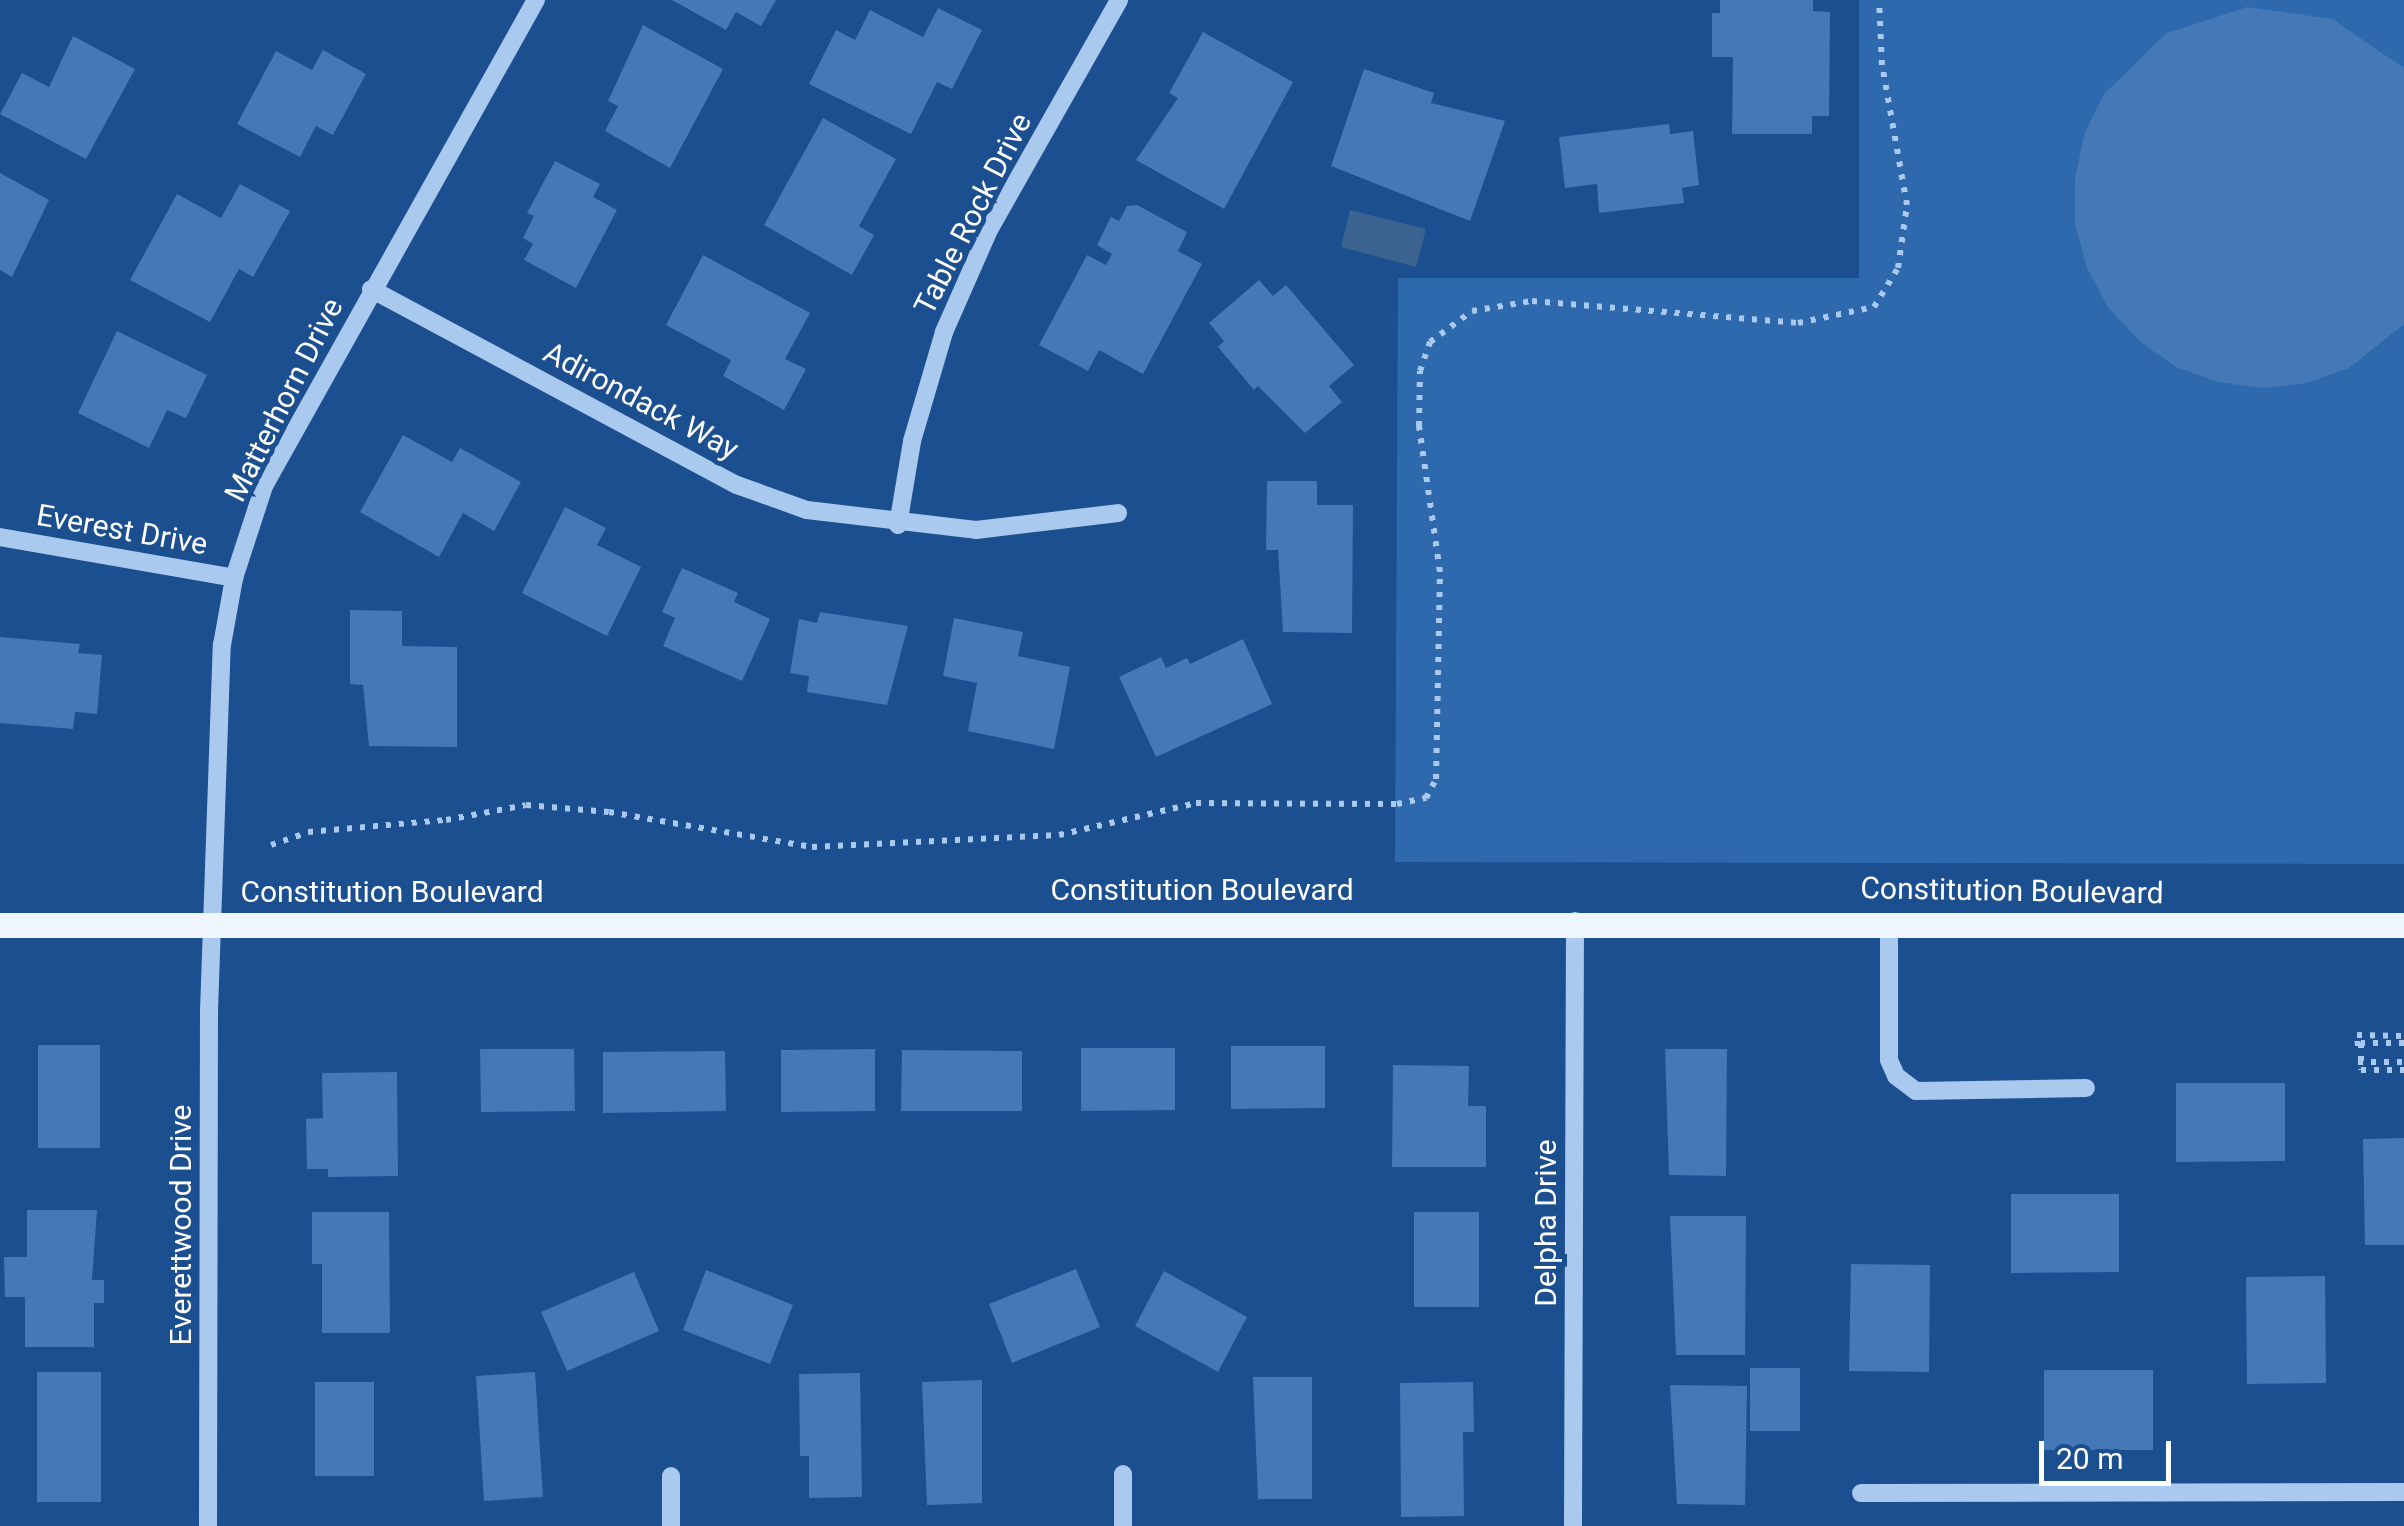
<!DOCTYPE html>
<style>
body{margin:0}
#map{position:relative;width:2404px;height:1526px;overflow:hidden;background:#1b4f8f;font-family:Roboto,sans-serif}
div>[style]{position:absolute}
.green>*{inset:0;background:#2e69ad}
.water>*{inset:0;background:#3c6290}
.building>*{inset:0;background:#4478b7}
.path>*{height:6px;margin-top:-3px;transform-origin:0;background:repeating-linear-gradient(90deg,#a9c9ee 0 5px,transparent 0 13px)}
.minor>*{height:18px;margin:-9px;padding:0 9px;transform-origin:9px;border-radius:9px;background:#a9c9ee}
.major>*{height:25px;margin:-12.5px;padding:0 12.5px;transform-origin:12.5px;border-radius:12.5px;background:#f0f6ff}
.path-bridge>*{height:6px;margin-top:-3px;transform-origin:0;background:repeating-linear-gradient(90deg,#a9c9ee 0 5px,transparent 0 13px)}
span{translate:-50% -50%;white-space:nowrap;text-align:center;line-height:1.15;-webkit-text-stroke:10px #1b4f8f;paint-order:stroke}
.street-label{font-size:30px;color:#fff}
.scale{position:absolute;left:2039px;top:1441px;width:132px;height:45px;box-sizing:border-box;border:5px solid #fff;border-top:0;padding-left:12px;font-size:30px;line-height:35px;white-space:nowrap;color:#fff;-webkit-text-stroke:8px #1b4f8f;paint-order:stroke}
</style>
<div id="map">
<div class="green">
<i style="clip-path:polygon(1859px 0,2404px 0,2404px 864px,1395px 862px,1398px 278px,1859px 278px)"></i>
</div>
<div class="water">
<i style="clip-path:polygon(1350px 210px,1426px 229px,1416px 267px,1341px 247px)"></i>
</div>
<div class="building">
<i style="clip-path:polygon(672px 0,776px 0,761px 26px,736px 12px,726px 30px)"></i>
<i style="clip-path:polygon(1720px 0,1813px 0,1813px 11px,1830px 12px,1829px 116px,1812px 116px,1812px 134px,1732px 134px,1733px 57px,1712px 57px,1712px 13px,1720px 13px)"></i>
<i style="clip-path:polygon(2247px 7px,2332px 19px,2404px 68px,2404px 324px,2349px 368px,2307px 383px,2263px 388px,2218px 382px,2176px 367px,2139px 341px,2108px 307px,2087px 268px,2075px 224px,2075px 179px,2084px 135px,2104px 94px,2165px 34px)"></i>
<i style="clip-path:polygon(938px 8px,982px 30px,952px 89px,937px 82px,911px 134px,809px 84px,836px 30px,855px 40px,870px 10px,923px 37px)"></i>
<i style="clip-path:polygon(643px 25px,723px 69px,670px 168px,605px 131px,618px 106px,608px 101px)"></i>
<i style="clip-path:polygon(1203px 32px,1293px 82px,1224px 209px,1136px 160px,1178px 98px,1169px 93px)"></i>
<i style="clip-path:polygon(73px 36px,135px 69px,86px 159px,0 114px,22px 73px,49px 87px)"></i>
<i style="clip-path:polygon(323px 50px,366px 74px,333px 135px,316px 126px,300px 157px,237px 124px,276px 51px,312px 70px)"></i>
<i style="clip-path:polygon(1364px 69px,1434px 93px,1431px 103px,1505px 121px,1470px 221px,1331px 166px)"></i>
<i style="clip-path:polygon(823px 118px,896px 159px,859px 226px,874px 235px,852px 275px,764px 225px)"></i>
<i style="clip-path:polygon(1669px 124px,1670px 134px,1693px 131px,1699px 185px,1682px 188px,1684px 203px,1599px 213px,1597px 184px,1565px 188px,1559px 137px)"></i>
<i style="clip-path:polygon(555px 161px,600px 184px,593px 197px,617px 210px,576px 288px,524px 260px,533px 244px,523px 238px,534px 216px,527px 213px)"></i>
<i style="clip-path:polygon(0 173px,49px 200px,12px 277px,0 270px)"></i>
<i style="clip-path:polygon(240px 184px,290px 211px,253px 277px,239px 269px,210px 322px,130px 280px,177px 194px,221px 218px)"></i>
<i style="clip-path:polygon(1137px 205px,1187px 232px,1178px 251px,1202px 264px,1143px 374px,1099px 350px,1088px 371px,1039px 345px,1087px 255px,1106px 265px,1112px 254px,1097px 245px,1111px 217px,1119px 221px,1127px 206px)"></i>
<i style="clip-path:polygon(703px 255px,810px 313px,785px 359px,806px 369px,784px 410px,723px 376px,731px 360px,666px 325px)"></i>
<i style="clip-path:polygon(1259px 280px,1273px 296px,1286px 285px,1354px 365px,1329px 386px,1342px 402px,1305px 433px,1258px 386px,1254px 390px,1218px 347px,1224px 341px,1209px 323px)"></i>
<i style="clip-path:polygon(117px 331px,207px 375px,186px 418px,167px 410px,149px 448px,78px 413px)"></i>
<i style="clip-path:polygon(403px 435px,452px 462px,460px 448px,521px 482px,494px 531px,463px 513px,439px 557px,360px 512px)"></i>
<i style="clip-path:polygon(1267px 481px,1317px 481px,1317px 505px,1353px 505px,1352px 633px,1283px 632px,1278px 550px,1266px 550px)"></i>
<i style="clip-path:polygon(565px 507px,606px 528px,597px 545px,641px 567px,607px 636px,522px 593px)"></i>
<i style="clip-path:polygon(682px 568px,738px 593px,734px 602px,770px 619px,742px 681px,663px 646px,675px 618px,662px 612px)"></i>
<i style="clip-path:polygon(350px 610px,402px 611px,402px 646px,457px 647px,457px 747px,369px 746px,363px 685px,350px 684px)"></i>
<i style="clip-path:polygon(820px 612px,908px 626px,887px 705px,807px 692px,809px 676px,790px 673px,799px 619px,817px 623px)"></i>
<i style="clip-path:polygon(954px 618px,1023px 632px,1018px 656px,1070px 667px,1054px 749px,968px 731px,977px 683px,943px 676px)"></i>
<i style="clip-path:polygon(0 637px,80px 644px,78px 653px,102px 655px,97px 714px,75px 712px,73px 729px,0 723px)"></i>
<i style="clip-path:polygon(1243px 639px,1272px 704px,1156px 757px,1119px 677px,1161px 657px,1166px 668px,1187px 658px,1190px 664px)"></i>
<i style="clip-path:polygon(38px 1045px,100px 1045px,100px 1148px,38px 1148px)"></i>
<i style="clip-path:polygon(1231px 1046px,1325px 1046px,1325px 1108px,1231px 1109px)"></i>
<i style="clip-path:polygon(1081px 1048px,1175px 1048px,1175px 1110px,1081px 1111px)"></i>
<i style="clip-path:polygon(480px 1049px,574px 1049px,575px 1111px,481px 1112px)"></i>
<i style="clip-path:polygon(875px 1049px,875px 1111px,781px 1112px,781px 1050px)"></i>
<i style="clip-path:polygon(1665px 1049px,1727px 1049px,1726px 1176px,1669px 1175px)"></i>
<i style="clip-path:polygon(902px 1050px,1022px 1051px,1022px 1111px,901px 1111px)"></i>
<i style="clip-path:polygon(725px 1051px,726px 1111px,603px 1113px,603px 1052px)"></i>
<i style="clip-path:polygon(1393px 1065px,1469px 1066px,1468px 1106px,1486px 1106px,1486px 1167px,1392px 1167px)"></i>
<i style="clip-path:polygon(397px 1072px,398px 1176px,328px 1177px,328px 1169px,307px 1169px,306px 1119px,323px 1118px,322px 1073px)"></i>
<i style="clip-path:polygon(2176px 1083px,2285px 1083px,2285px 1161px,2176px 1162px)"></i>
<i style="clip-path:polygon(2404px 1138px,2404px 1245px,2365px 1245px,2363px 1139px)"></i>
<i style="clip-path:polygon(2011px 1194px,2119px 1194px,2119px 1272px,2011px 1273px)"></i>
<i style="clip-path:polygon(27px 1210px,97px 1210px,92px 1280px,104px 1280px,104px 1303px,94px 1303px,94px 1347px,25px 1347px,25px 1297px,5px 1297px,4px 1257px,27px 1257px)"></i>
<i style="clip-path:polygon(312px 1212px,389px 1212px,390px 1333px,322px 1333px,322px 1264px,312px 1264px)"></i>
<i style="clip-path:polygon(1414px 1212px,1479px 1212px,1479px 1307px,1414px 1307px)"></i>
<i style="clip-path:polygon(1670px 1216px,1746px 1216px,1745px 1355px,1676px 1355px)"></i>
<i style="clip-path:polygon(1851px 1264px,1930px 1265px,1929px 1372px,1849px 1371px)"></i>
<i style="clip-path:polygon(1076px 1269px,1100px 1327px,1012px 1363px,989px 1304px)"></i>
<i style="clip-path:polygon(706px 1270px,793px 1305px,770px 1364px,683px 1330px)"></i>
<i style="clip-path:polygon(1164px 1271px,1247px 1317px,1218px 1372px,1135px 1326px)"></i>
<i style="clip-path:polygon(634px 1272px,659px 1331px,567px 1371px,541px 1312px)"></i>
<i style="clip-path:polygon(2325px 1276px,2326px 1383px,2247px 1384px,2246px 1277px)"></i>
<i style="clip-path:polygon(1750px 1368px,1800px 1368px,1800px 1431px,1750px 1431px)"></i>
<i style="clip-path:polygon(2044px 1370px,2153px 1370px,2153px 1450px,2044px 1450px)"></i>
<i style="clip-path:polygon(37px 1372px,101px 1372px,101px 1502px,37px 1502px)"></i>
<i style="clip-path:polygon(535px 1372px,543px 1497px,484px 1501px,476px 1376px)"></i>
<i style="clip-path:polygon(860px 1373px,862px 1497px,809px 1498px,809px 1456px,800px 1456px,799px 1374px)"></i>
<i style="clip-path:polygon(1253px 1377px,1312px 1377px,1312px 1499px,1258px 1499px)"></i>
<i style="clip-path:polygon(982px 1380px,982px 1503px,927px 1505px,922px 1382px)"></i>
<i style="clip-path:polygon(315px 1382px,374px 1382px,374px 1476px,315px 1476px)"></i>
<i style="clip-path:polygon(1473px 1382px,1474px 1432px,1463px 1432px,1464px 1516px,1401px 1517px,1400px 1383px)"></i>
<i style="clip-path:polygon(1670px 1385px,1747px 1386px,1745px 1505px,1677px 1504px)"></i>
</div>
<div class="path">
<i style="left:271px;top:845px;width:39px;rotate:-19deg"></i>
<i style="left:308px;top:832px;width:139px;rotate:-5deg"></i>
<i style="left:446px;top:820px;width:81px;rotate:-10.6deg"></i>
<i style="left:526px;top:805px;width:83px;rotate:4.8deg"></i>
<i style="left:609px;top:812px;width:206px;rotate:9.8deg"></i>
<i style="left:812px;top:847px;width:247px;rotate:-2.8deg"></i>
<i style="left:1059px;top:835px;width:141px;rotate:-13.1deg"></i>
<i style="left:1196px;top:803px;width:201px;rotate:0.3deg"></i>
<i style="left:1397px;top:804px;width:30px;rotate:-12deg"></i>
<i style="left:1426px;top:798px;width:21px;rotate:-62deg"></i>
<i style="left:1436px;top:779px;width:207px;rotate:-88.9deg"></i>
<i style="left:1440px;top:572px;width:148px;rotate:-98.2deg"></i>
<i style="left:1419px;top:426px;width:55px;rotate:-89deg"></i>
<i style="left:1420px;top:371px;width:31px;rotate:-71deg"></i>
<i style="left:1430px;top:342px;width:52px;rotate:-36.4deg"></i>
<i style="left:1472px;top:311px;width:61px;rotate:-9.5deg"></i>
<i style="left:1532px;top:301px;width:267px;rotate:4.7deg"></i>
<i style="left:1798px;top:323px;width:78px;rotate:-11.9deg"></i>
<i style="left:1874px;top:307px;width:46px;rotate:-58.4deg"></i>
<i style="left:1898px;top:268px;width:64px;rotate:-81.9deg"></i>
<i style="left:1907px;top:205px;width:142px;rotate:-100.1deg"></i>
<i style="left:1882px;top:65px;width:65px;rotate:-92.6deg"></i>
<i style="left:2404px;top:1043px;width:43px;rotate:180deg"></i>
<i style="left:2361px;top:1043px;width:27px;rotate:90deg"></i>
<i style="left:2361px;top:1070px;width:43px"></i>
<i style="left:2358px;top:1046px;width:11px;rotate:-95deg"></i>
<i style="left:2357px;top:1035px;width:47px;rotate:1.2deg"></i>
</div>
<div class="minor">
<i style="left:371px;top:289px;width:415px;rotate:28.2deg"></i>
<i style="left:737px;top:485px;width:74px;rotate:19.7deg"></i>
<i style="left:807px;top:510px;width:170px;rotate:6.7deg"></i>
<i style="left:976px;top:530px;width:143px;rotate:-6.8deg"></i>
<i style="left:898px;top:525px;width:85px;rotate:-80.5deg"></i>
<i style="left:912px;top:441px;width:114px;rotate:-73.6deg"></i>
<i style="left:944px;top:332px;width:111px;rotate:-66.2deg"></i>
<i style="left:989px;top:230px;width:264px;rotate:-60.5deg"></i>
<i style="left:0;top:537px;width:238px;rotate:9.9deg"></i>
<i style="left:1889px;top:922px;width:138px;rotate:90deg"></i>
<i style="left:1889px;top:1060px;width:17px;rotate:66deg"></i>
<i style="left:1896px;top:1076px;width:25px;rotate:37deg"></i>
<i style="left:1916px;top:1091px;width:170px;rotate:-1deg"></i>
<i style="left:671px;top:1476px;width:50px;rotate:90deg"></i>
<i style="left:1861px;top:1493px;width:543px;rotate:-0.11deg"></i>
<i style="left:208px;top:1526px;width:515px;rotate:-89.89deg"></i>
<i style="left:209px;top:1011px;width:366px;rotate:-88deg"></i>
<i style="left:222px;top:645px;width:68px;rotate:-79.8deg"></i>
<i style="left:234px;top:578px;width:97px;rotate:-71.9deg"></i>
<i style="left:264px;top:486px;width:557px;rotate:-60.77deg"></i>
<i style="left:1123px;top:1526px;width:52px;rotate:-90deg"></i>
<i style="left:1573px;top:1526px;width:605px;rotate:-89.81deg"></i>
</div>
<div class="major">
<i style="left:0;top:925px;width:2404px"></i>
</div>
<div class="path-bridge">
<i style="left:2358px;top:1062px;width:46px"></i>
</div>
<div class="street-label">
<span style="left:973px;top:214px;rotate:-63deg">Table Rock Drive</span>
<span style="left:284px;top:400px;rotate:-63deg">Matterhorn Drive</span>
<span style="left:641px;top:401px;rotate:28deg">Adirondack Way</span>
<span style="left:122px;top:530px;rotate:10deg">Everest Drive</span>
<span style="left:1202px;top:890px">Constitution Boulevard</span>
<span style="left:2012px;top:891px;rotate:1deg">Constitution Boulevard</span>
<span style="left:392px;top:892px">Constitution Boulevard</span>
<span style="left:1546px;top:1223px;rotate:-90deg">Delpha Drive</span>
<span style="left:181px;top:1225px;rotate:-90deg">Everettwood Drive</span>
</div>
<div class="scale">20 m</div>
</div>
